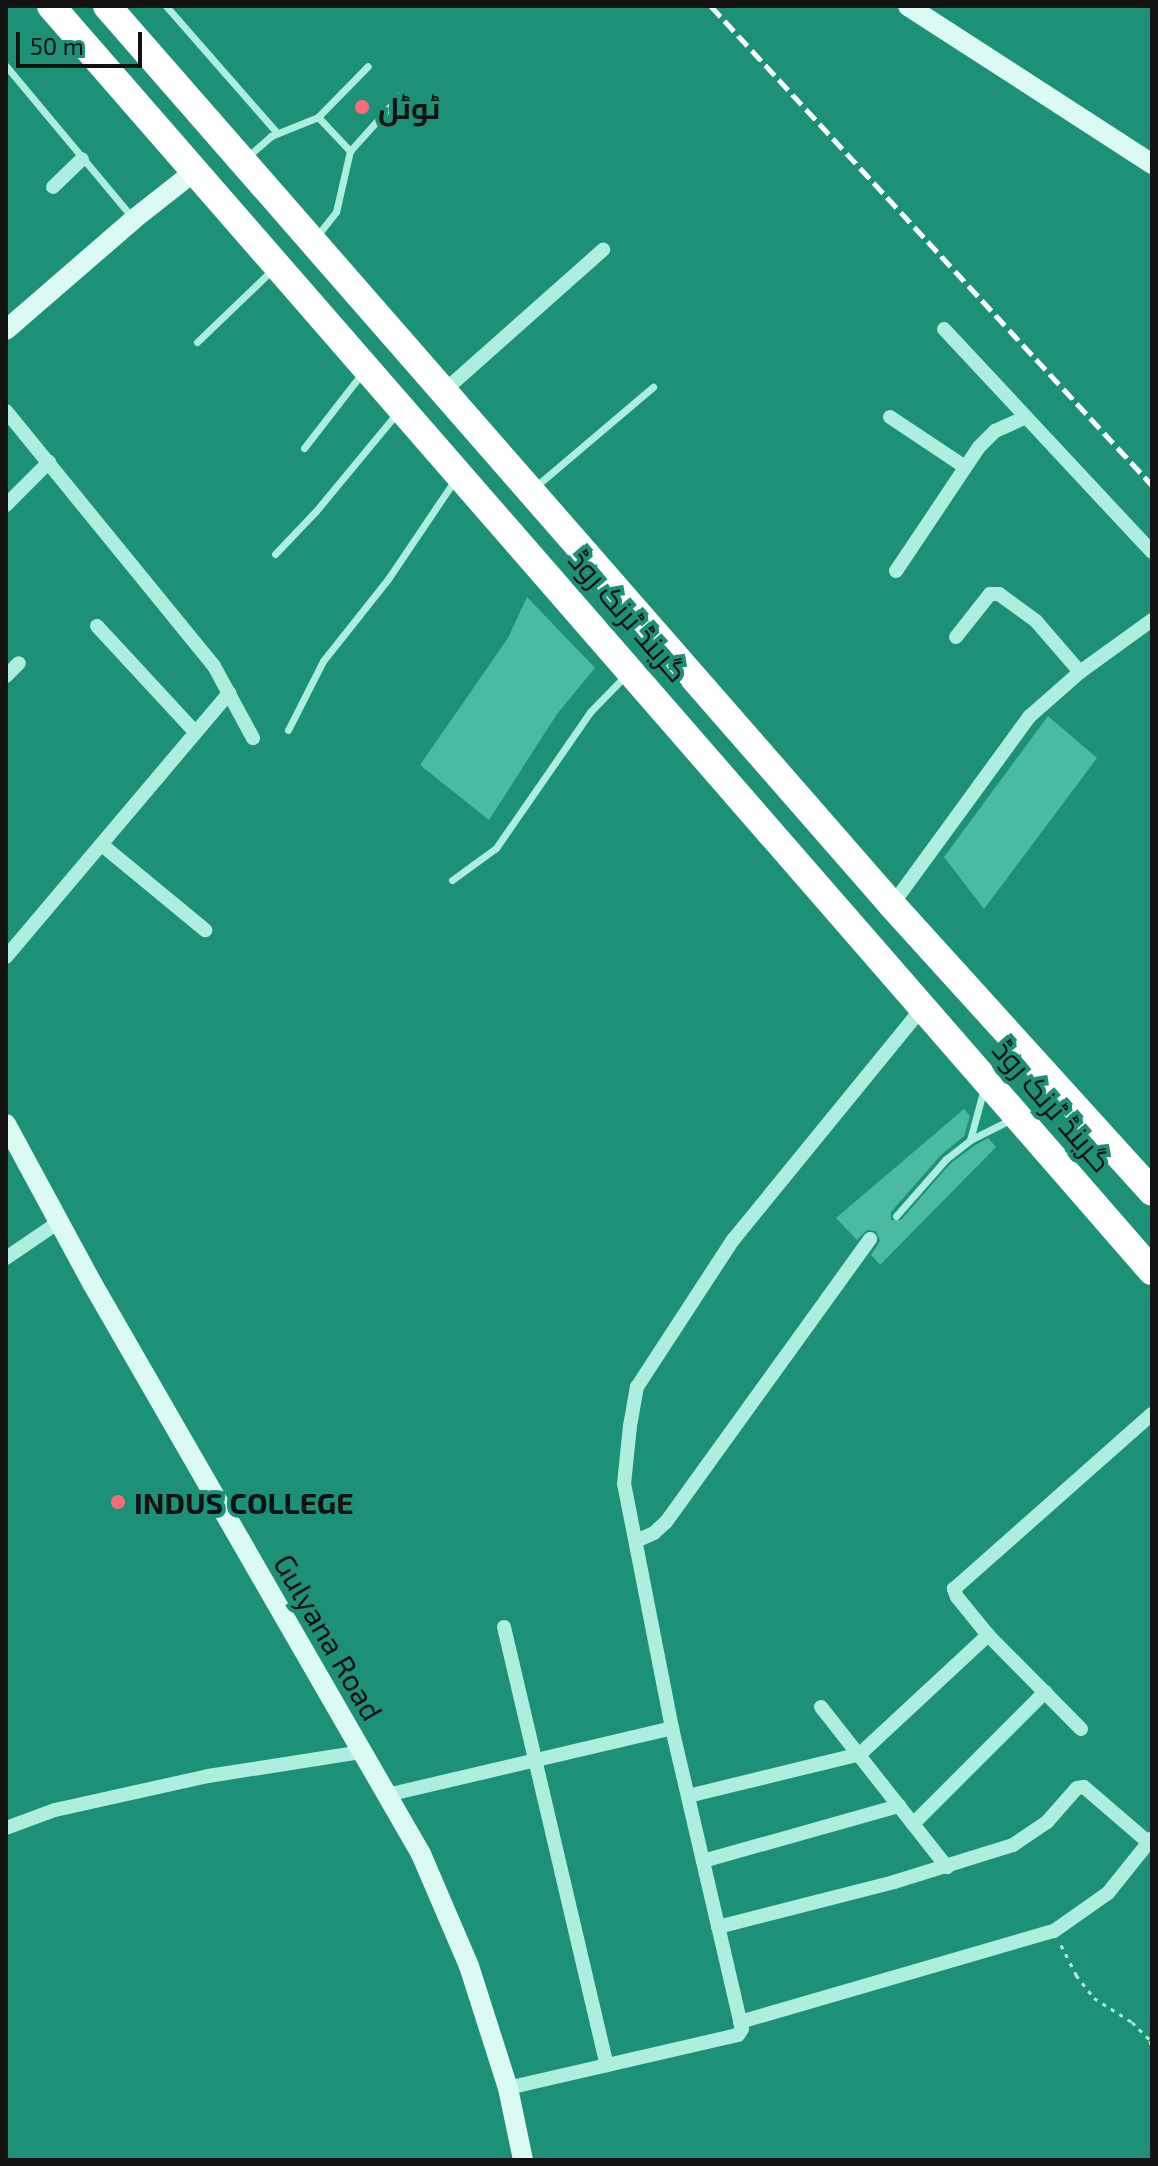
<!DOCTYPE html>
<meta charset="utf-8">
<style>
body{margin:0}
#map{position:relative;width:1158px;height:2166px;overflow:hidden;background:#1d9177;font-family:"Exo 2",Cairo,sans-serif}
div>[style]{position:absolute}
.building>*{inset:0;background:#4abaa0}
.path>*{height:3px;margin-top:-1.5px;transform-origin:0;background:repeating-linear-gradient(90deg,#aeeede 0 4px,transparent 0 10px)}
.lane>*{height:7px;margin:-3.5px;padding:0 3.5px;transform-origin:3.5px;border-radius:3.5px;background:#aeeede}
.street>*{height:14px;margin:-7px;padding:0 7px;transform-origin:7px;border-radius:7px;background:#aeeede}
.secondary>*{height:20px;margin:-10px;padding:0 10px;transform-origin:10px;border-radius:10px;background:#dbfaf3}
.highway>*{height:28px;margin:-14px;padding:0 14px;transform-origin:14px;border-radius:14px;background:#fff}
.rail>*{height:5px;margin-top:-2.5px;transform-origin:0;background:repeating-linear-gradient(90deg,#fff 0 14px,transparent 0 20px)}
.dots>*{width:22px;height:22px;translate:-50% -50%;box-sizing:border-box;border:4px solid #1d9177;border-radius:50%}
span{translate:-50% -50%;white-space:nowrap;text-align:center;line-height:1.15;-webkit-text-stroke:8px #1d9177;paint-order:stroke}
.poi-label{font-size:30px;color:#111;font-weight:700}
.left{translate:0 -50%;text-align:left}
.street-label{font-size:30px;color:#111}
.frame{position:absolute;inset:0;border:8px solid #111;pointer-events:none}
.scale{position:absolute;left:16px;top:32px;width:126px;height:36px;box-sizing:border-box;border:4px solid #111;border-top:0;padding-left:10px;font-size:24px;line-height:28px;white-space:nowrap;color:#111;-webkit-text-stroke:6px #1d9177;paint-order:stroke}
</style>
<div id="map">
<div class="building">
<i style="clip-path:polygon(527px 597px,595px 668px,557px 714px,489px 820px,420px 765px,508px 638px)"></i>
<i style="clip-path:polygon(1048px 716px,1097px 758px,984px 909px,944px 857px)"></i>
<i style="clip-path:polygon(964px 1109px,970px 1116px,964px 1136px,941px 1155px,891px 1212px,891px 1220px,901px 1220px,950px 1164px,974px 1146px,988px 1138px,996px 1147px,880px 1265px,871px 1255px,880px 1241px,876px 1231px,867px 1230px,857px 1240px,836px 1218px)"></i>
</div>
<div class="path">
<i style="left:1061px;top:1945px;width:34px;rotate:63deg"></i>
<i style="left:1076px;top:1975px;width:29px;rotate:52deg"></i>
<i style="left:1094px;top:1998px;width:45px;rotate:32.3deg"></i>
<i style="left:1132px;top:2022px;width:25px;rotate:45deg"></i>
<i style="left:1150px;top:2040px;width:11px;rotate:80deg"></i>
</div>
<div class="lane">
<i style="left:166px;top:6px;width:169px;rotate:48.8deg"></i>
<i style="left:6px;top:66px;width:197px;rotate:50.2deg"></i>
<i style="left:318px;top:117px;width:47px;rotate:46.7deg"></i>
<i style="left:247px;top:157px;width:32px;rotate:-41deg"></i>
<i style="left:271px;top:136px;width:51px;rotate:-22deg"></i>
<i style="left:318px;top:117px;width:71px;rotate:-45.6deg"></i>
<i style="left:317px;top:236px;width:31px;rotate:-52deg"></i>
<i style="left:336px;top:212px;width:63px;rotate:-77.1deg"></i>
<i style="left:350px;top:151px;width:76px;rotate:-48.2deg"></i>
<i style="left:197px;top:342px;width:105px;rotate:-43.8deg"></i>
<i style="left:304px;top:448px;width:96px;rotate:-52.2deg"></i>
<i style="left:535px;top:487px;width:155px;rotate:-40.3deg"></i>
<i style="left:275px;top:554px;width:59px;rotate:-46.4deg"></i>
<i style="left:316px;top:511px;width:129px;rotate:-50.4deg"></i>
<i style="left:288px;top:730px;width:77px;rotate:-63.1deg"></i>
<i style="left:323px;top:661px;width:105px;rotate:-51.6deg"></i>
<i style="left:388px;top:579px;width:122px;rotate:-56deg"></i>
<i style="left:452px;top:880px;width:54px;rotate:-36deg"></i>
<i style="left:496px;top:848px;width:165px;rotate:-55.3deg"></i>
<i style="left:590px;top:712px;width:53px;rotate:-45.8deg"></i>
<i style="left:970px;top:1140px;width:54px;rotate:-74.9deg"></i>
<i style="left:896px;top:1216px;width:76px;rotate:-48.7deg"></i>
<i style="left:946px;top:1159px;width:31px;rotate:-38deg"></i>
<i style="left:970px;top:1140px;width:47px;rotate:-26.6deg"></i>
</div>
<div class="street">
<i style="left:53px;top:187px;width:40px;rotate:-44deg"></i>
<i style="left:944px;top:329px;width:305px;rotate:47deg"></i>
<i style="left:444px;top:391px;width:213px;rotate:-41.6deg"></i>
<i style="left:6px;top:411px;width:329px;rotate:50.8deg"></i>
<i style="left:214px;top:666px;width:82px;rotate:61.6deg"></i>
<i style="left:890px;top:417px;width:90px;rotate:33.7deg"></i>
<i style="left:6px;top:505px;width:61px;rotate:-45deg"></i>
<i style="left:896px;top:571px;width:149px;rotate:-56.2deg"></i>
<i style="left:979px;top:447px;width:23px;rotate:-45deg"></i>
<i style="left:995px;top:431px;width:34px;rotate:-24deg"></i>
<i style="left:97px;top:626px;width:144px;rotate:47.2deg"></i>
<i style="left:956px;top:637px;width:55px;rotate:-51.7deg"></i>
<i style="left:990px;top:594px;width:9px"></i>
<i style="left:999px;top:594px;width:46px;rotate:36.1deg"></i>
<i style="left:1036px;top:621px;width:67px;rotate:49.2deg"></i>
<i style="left:6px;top:676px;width:18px;rotate:-45deg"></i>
<i style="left:102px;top:845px;width:134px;rotate:39.5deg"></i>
<i style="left:892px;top:905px;width:234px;rotate:-53.9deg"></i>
<i style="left:1030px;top:716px;width:67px;rotate:-41.3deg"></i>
<i style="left:1080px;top:672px;width:89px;rotate:-35.8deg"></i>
<i style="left:6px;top:957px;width:346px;rotate:-49.8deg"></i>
<i style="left:6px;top:1258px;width:64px;rotate:-34.2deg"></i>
<i style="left:636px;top:1541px;width:20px;rotate:-24deg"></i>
<i style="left:654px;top:1533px;width:16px;rotate:-43deg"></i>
<i style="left:666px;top:1522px;width:349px;rotate:-54.2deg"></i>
<i style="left:504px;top:1627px;width:450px;rotate:76.8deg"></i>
<i style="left:821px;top:1707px;width:204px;rotate:51.8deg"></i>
<i style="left:1081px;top:1729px;width:132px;rotate:-134.7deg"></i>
<i style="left:988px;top:1635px;width:49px;rotate:-129.2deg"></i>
<i style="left:957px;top:1597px;width:9px;rotate:-111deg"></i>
<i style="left:954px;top:1589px;width:264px;rotate:-41.5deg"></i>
<i style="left:387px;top:1795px;width:293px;rotate:-13.2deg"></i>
<i style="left:688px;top:1796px;width:177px;rotate:-13.7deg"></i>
<i style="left:860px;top:1754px;width:175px;rotate:-42.9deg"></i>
<i style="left:913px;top:1824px;width:187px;rotate:-45deg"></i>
<i style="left:6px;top:1828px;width:52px;rotate:-20.2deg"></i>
<i style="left:55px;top:1810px;width:157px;rotate:-12.5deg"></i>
<i style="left:208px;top:1776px;width:156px;rotate:-8.9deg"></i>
<i style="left:703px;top:1861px;width:204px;rotate:-15.7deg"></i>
<i style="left:718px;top:1927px;width:182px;rotate:-14.3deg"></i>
<i style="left:894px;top:1882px;width:125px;rotate:-17.3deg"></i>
<i style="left:1013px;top:1845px;width:41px;rotate:-34.1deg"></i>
<i style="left:1047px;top:1822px;width:45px;rotate:-48.6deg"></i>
<i style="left:1077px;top:1788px;width:7px;rotate:-8deg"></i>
<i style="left:1084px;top:1787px;width:84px;rotate:40.7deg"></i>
<i style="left:740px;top:2022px;width:327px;rotate:-16.2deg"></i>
<i style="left:1054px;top:1931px;width:66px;rotate:-35.1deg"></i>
<i style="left:1108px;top:1893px;width:70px;rotate:-51.3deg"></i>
<i style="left:508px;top:2088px;width:236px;rotate:-13deg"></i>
<i style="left:738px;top:2035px;width:7px;rotate:-56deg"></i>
<i style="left:742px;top:2029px;width:309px;rotate:-103.1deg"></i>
<i style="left:672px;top:1728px;width:249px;rotate:-101.1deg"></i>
<i style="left:624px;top:1484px;width:58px;rotate:-84.1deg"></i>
<i style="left:630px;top:1426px;width:40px;rotate:-80deg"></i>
<i style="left:637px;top:1387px;width:176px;rotate:-56.9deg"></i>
<i style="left:733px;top:1240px;width:302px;rotate:-50.8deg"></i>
</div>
<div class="secondary">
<i style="left:908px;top:6px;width:291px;rotate:32.9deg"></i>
<i style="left:6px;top:330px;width:169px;rotate:-40.9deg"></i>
<i style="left:134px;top:219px;width:78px;rotate:-38.2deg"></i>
<i style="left:6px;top:1124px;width:181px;rotate:61.6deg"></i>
<i style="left:92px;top:1283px;width:659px;rotate:60.05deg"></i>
<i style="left:421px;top:1854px;width:122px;rotate:66.8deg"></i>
<i style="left:469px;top:1966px;width:128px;rotate:72.3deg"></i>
<i style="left:508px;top:2088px;width:74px;rotate:78.2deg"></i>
</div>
<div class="highway">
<i style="left:51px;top:6px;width:1677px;rotate:48.97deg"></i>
<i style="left:107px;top:6px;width:1193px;rotate:48.87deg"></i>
<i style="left:892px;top:905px;width:387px;rotate:47.8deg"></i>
</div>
<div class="rail">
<i style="left:711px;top:6px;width:651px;rotate:47.37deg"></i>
</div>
<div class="dots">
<i style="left:362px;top:107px;background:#fd6d79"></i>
<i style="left:118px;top:1502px;background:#fd6d79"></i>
</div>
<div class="poi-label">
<span class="left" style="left:378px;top:107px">ٹوٹل</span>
<span class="left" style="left:134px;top:1502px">INDUS COLLEGE</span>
</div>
<div class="street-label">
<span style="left:629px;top:615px;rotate:49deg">گرینڈ ٹرنک روڈ</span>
<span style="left:1053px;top:1105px;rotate:49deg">گرینڈ ٹرنک روڈ</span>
<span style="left:329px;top:1637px;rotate:60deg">Gulyana Road</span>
</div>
<div class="frame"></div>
<div class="scale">50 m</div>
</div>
